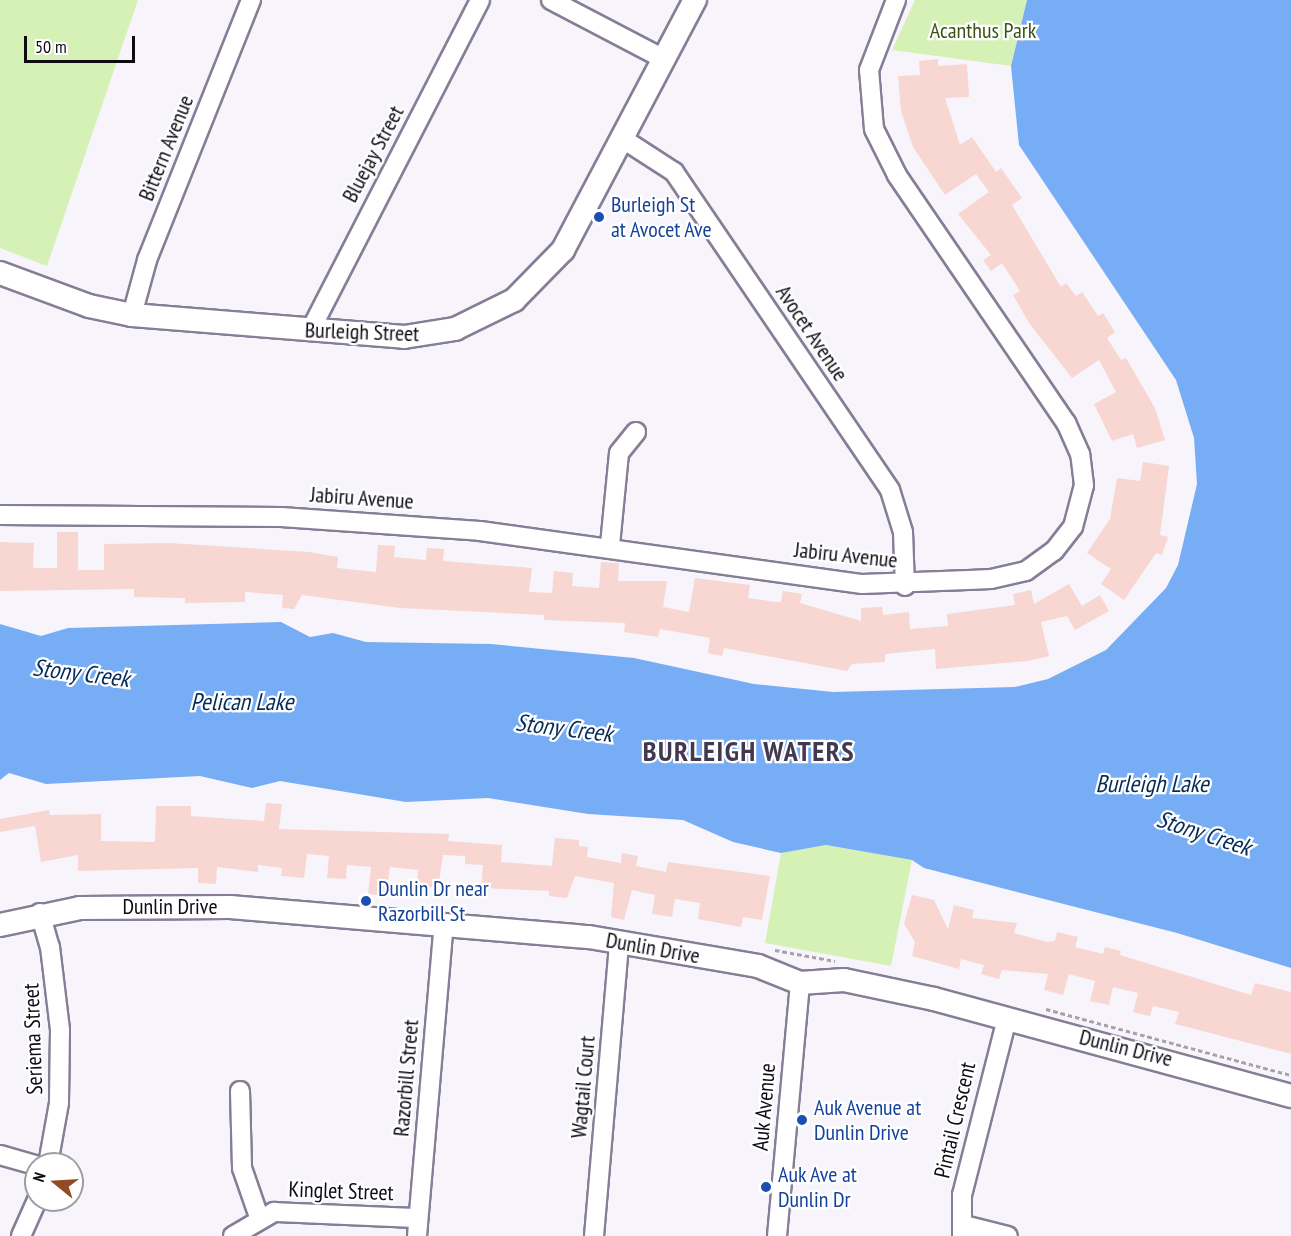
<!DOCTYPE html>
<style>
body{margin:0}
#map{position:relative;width:1291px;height:1236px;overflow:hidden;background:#f7f5fb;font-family:"PT Sans Narrow",sans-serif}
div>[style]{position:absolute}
.green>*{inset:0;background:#d6f1b6}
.water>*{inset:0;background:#77adf5}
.building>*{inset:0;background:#f8d6d1}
.path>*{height:3px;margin-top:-1.5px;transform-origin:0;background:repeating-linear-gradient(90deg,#a5a3a9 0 4.5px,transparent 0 7.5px)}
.roads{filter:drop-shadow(2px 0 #867d96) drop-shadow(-2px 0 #867d96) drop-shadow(0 2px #867d96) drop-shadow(0 -2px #867d96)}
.minor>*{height:18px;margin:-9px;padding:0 9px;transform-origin:9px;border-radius:9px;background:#fff}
.tertiary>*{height:22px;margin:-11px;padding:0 11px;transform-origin:11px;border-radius:11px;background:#fff}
.dots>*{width:16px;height:16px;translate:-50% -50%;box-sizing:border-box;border:3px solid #fff;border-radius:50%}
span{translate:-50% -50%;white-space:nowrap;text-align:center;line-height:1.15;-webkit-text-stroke:4.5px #fff;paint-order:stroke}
.park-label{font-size:22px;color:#3b5215}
.street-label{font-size:22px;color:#0e0b13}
.transit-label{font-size:22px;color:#164399}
.left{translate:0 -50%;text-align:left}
.water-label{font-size:24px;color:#062b57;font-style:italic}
.district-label{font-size:28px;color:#41394f;font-weight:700;letter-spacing:1.5px}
.north{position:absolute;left:24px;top:1152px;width:60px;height:60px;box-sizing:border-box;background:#fff;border:2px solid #9f9da1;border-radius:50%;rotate:288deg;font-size:16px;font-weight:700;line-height:24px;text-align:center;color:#0e0b13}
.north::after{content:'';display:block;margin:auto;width:21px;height:27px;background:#924b25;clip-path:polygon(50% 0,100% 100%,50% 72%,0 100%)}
.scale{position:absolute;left:24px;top:36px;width:111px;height:27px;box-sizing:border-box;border:3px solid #0e0b13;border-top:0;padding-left:8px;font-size:18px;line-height:21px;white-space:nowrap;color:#0e0b13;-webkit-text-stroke:4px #fff;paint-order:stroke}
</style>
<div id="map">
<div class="green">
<i style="clip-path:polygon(0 0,138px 0,47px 266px,0 248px)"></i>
<i style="clip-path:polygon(915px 0,1027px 0,1011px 66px,892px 50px)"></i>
<i style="clip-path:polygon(826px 845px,912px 860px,891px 966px,765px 943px,781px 853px)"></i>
</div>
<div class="water">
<i style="clip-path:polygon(1027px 0,1291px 0,1291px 968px,1177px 933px,924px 868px,912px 860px,826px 845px,781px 853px,733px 842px,683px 820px,588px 814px,488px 798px,406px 802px,280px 781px,252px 788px,200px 776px,46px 784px,9px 773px,0 780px,0 624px,41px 636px,68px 628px,281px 622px,310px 637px,333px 633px,366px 642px,491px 644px,634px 658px,754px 684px,833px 692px,1015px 687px,1048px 679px,1106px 650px,1166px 588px,1178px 565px,1197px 484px,1194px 438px,1176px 380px,1019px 145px,1011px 66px)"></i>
</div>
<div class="building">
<i style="clip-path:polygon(938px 59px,938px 66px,967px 64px,969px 97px,945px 98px,960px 145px,972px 137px,996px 172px,1001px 168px,1022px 198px,1012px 205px,1061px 287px,1066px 283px,1076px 296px,1082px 292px,1098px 316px,1103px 313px,1115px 332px,1107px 338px,1121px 360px,1126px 358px,1155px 408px,1165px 440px,1137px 448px,1133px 434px,1112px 441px,1094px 404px,1116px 392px,1099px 360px,1072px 378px,1029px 323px,1013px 295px,1020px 291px,1002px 263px,991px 271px,983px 260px,991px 255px,958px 214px,989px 192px,976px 174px,945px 195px,913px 147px,901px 111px,898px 76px,920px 75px,919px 61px)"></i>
<i style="clip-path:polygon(1143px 462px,1169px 466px,1160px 535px,1168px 537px,1162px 555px,1156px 553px,1124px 600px,1101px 584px,1111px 569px,1087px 553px,1110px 519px,1117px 478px,1140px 481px)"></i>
<i style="clip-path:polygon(57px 532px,78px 532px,78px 570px,104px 570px,104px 544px,169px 543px,309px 552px,338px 557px,337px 568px,376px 572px,378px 545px,395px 546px,394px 557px,426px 560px,427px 548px,444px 549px,443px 561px,532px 568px,529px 592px,552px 593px,554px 571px,573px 573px,572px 586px,599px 588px,601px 562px,619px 563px,618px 581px,667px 581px,663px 607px,689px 612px,695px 578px,750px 585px,748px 598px,776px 602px,781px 602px,783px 591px,802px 594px,800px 603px,861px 621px,861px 608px,882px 607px,883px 615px,909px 612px,910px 629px,948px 626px,947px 614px,1015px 605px,1013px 594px,1031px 590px,1034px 604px,1069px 584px,1082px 606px,1100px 595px,1109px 611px,1075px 630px,1067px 616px,1041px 622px,1049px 656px,1028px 661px,936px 669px,935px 649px,885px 654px,885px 662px,852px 664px,847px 671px,724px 648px,722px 656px,708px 653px,710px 638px,660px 629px,658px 637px,624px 632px,625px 623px,544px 620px,544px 615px,400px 608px,302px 595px,294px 609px,282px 608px,283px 595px,245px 592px,245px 602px,185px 603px,185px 598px,134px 597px,134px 589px,0 591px,0 542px,34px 543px,33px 568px,57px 568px)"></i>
<i style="clip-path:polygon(266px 803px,282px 804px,279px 829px,449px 834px,448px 841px,502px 845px,501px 862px,552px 866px,555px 838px,579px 840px,579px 846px,588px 847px,587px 857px,621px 863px,622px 853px,638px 856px,636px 866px,666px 872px,668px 862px,770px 876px,762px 920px,743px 917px,741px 927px,698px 919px,700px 903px,675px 899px,672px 917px,652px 914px,655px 895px,632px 890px,624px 920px,611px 917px,614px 883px,575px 876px,567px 898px,549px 896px,549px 891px,481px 888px,483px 865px,465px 864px,465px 856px,443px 855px,438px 888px,417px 886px,418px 870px,390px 867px,386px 896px,368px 894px,371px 867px,347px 865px,346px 879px,327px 878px,329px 856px,307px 854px,304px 878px,281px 876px,282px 868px,258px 865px,258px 872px,217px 867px,216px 884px,198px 883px,198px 868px,78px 871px,78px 855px,41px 862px,35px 826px,0 832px,0 819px,49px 810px,50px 815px,101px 814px,101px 841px,155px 842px,156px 806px,191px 806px,191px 816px,264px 821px)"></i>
<i style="clip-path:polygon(912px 895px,934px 900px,948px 929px,954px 905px,974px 910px,972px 918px,1017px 923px,1014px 933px,1047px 942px,1055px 941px,1057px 932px,1078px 937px,1075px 947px,1103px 954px,1105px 947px,1121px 951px,1120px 955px,1251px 995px,1255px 983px,1291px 992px,1291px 1054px,1175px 1024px,1179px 1012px,1153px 1006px,1150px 1016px,1133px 1012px,1138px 993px,1113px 987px,1109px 1005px,1090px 1001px,1095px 981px,1069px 974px,1063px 995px,1044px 990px,1048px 974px,1002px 970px,999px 979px,981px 974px,984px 965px,961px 959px,959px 969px,912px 956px,915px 942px,904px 924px)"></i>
</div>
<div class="path">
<i style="left:775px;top:950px;width:61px;rotate:10.4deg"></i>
<i style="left:1046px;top:1009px;width:254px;rotate:15.1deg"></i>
</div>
<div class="roads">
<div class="minor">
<i style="left:551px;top:0;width:127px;rotate:27.6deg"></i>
<i style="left:623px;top:139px;width:61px;rotate:32.9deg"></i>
<i style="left:674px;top:172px;width:384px;rotate:55.8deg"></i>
<i style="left:890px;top:490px;width:44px;rotate:72.8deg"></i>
<i style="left:903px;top:532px;width:54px;rotate:87.9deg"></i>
<i style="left:132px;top:315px;width:57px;rotate:-74.7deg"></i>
<i style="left:147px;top:260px;width:280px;rotate:-68.2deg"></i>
<i style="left:310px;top:331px;width:372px;rotate:-62.8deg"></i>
<i style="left:0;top:515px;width:281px;rotate:0.4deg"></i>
<i style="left:281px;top:517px;width:199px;rotate:4deg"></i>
<i style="left:480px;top:531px;width:386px;rotate:7.9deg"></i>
<i style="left:862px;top:584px;width:129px;rotate:-2.2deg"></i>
<i style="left:991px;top:579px;width:36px;rotate:-13deg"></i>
<i style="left:1026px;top:571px;width:34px;rotate:-36deg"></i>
<i style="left:1054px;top:551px;width:31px;rotate:-52deg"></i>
<i style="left:1073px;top:527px;width:43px;rotate:-75.3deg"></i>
<i style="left:1084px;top:485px;width:31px;rotate:-97deg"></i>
<i style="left:1080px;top:454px;width:34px;rotate:-114deg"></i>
<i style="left:1066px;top:423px;width:300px;rotate:-124.3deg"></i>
<i style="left:897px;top:175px;width:51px;rotate:-116.6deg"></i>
<i style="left:874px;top:129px;width:59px;rotate:-94.8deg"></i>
<i style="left:869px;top:70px;width:75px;rotate:-68.9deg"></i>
<i style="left:610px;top:545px;width:92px;rotate:-84.4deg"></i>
<i style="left:619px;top:453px;width:27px;rotate:-51deg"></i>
<i style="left:40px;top:913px;width:35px;rotate:74deg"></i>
<i style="left:50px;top:947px;width:84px;rotate:83.1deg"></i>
<i style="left:60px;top:1030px;width:73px;rotate:90.8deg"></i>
<i style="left:59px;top:1103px;width:62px;rotate:100.2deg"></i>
<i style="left:240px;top:1091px;width:77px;rotate:88.5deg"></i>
<i style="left:242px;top:1168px;width:52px;rotate:70.9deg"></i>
<i style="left:0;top:1155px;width:37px;rotate:16deg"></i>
<i style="left:964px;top:1225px;width:45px;rotate:14deg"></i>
<i style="left:21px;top:1236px;width:39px;rotate:-66deg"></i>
<i style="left:233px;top:1236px;width:48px;rotate:-30.3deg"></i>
<i style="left:274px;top:1212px;width:144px;rotate:2.4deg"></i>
<i style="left:417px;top:1236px;width:313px;rotate:-85.1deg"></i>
<i style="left:594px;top:1236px;width:295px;rotate:-85.1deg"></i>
<i style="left:777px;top:1236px;width:254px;rotate:-84.8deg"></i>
<i style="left:962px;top:1236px;width:41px;rotate:-90deg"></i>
<i style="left:962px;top:1195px;width:183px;rotate:-75.7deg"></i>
</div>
<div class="tertiary">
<i style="left:0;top:273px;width:95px;rotate:20.3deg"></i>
<i style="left:89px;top:306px;width:44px;rotate:11.8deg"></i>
<i style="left:132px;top:315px;width:273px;rotate:4.6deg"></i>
<i style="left:404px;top:337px;width:52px;rotate:-8.9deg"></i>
<i style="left:455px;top:329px;width:66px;rotate:-26.2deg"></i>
<i style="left:514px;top:300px;width:70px;rotate:-45.6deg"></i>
<i style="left:563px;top:250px;width:283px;rotate:-62.2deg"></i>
<i style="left:0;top:925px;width:82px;rotate:-12deg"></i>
<i style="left:80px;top:908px;width:150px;rotate:-0.4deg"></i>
<i style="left:230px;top:907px;width:360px;rotate:4.8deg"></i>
<i style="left:589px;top:937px;width:171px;rotate:9.7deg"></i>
<i style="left:758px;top:966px;width:45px;rotate:22deg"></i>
<i style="left:800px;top:983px;width:44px;rotate:-3.9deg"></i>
<i style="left:844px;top:980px;width:92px;rotate:11.9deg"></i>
<i style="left:934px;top:999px;width:370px;rotate:15.2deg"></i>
</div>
</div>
<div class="dots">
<i style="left:599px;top:217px;background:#1a4fb4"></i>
<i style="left:366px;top:901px;background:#1a4fb4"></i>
<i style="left:802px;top:1120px;background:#1a4fb4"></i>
<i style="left:766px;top:1187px;background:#1a4fb4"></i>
</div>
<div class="park-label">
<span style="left:983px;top:31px">Acanthus Park</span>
</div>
<div class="street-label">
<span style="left:166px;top:148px;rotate:-68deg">Bittern Avenue</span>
<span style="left:373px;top:154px;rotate:-62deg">Bluejay Street</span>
<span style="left:362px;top:332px;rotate:2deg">Burleigh Street</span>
<span style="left:812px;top:333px;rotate:56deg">Avocet Avenue</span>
<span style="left:362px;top:498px;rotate:4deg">Jabiru Avenue</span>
<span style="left:846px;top:555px;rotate:6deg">Jabiru Avenue</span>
<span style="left:170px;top:907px">Dunlin Drive</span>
<span style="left:653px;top:948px;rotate:10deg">Dunlin Drive</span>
<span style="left:33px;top:1039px;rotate:-92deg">Seriema Street</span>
<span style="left:1126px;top:1048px;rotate:14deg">Dunlin Drive</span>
<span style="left:406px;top:1078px;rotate:-85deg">Razorbill Street</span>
<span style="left:583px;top:1087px;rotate:-85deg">Wagtail Court</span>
<span style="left:764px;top:1107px;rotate:-85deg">Auk Avenue</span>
<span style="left:955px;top:1120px;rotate:-77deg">Pintail Crescent</span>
<span style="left:341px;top:1191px;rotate:2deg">Kinglet Street</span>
</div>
<div class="transit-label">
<span class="left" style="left:611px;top:217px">Burleigh St<br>at Avocet Ave</span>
<span class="left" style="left:378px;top:901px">Dunlin Dr near<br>Razorbill St</span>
<span class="left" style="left:814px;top:1120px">Auk Avenue at<br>Dunlin Drive</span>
<span class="left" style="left:778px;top:1187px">Auk Ave at<br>Dunlin Dr</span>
</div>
<div class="water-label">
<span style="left:81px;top:673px;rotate:7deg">Stony Creek</span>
<span style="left:242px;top:702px">Pelican Lake</span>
<span style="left:564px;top:728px;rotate:7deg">Stony Creek</span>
<span style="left:1152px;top:784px">Burleigh Lake</span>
<span style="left:1204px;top:833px;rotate:18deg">Stony Creek</span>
</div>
<div class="district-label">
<span style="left:749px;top:751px">BURLEIGH WATERS</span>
</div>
<div class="north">N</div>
<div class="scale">50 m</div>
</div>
